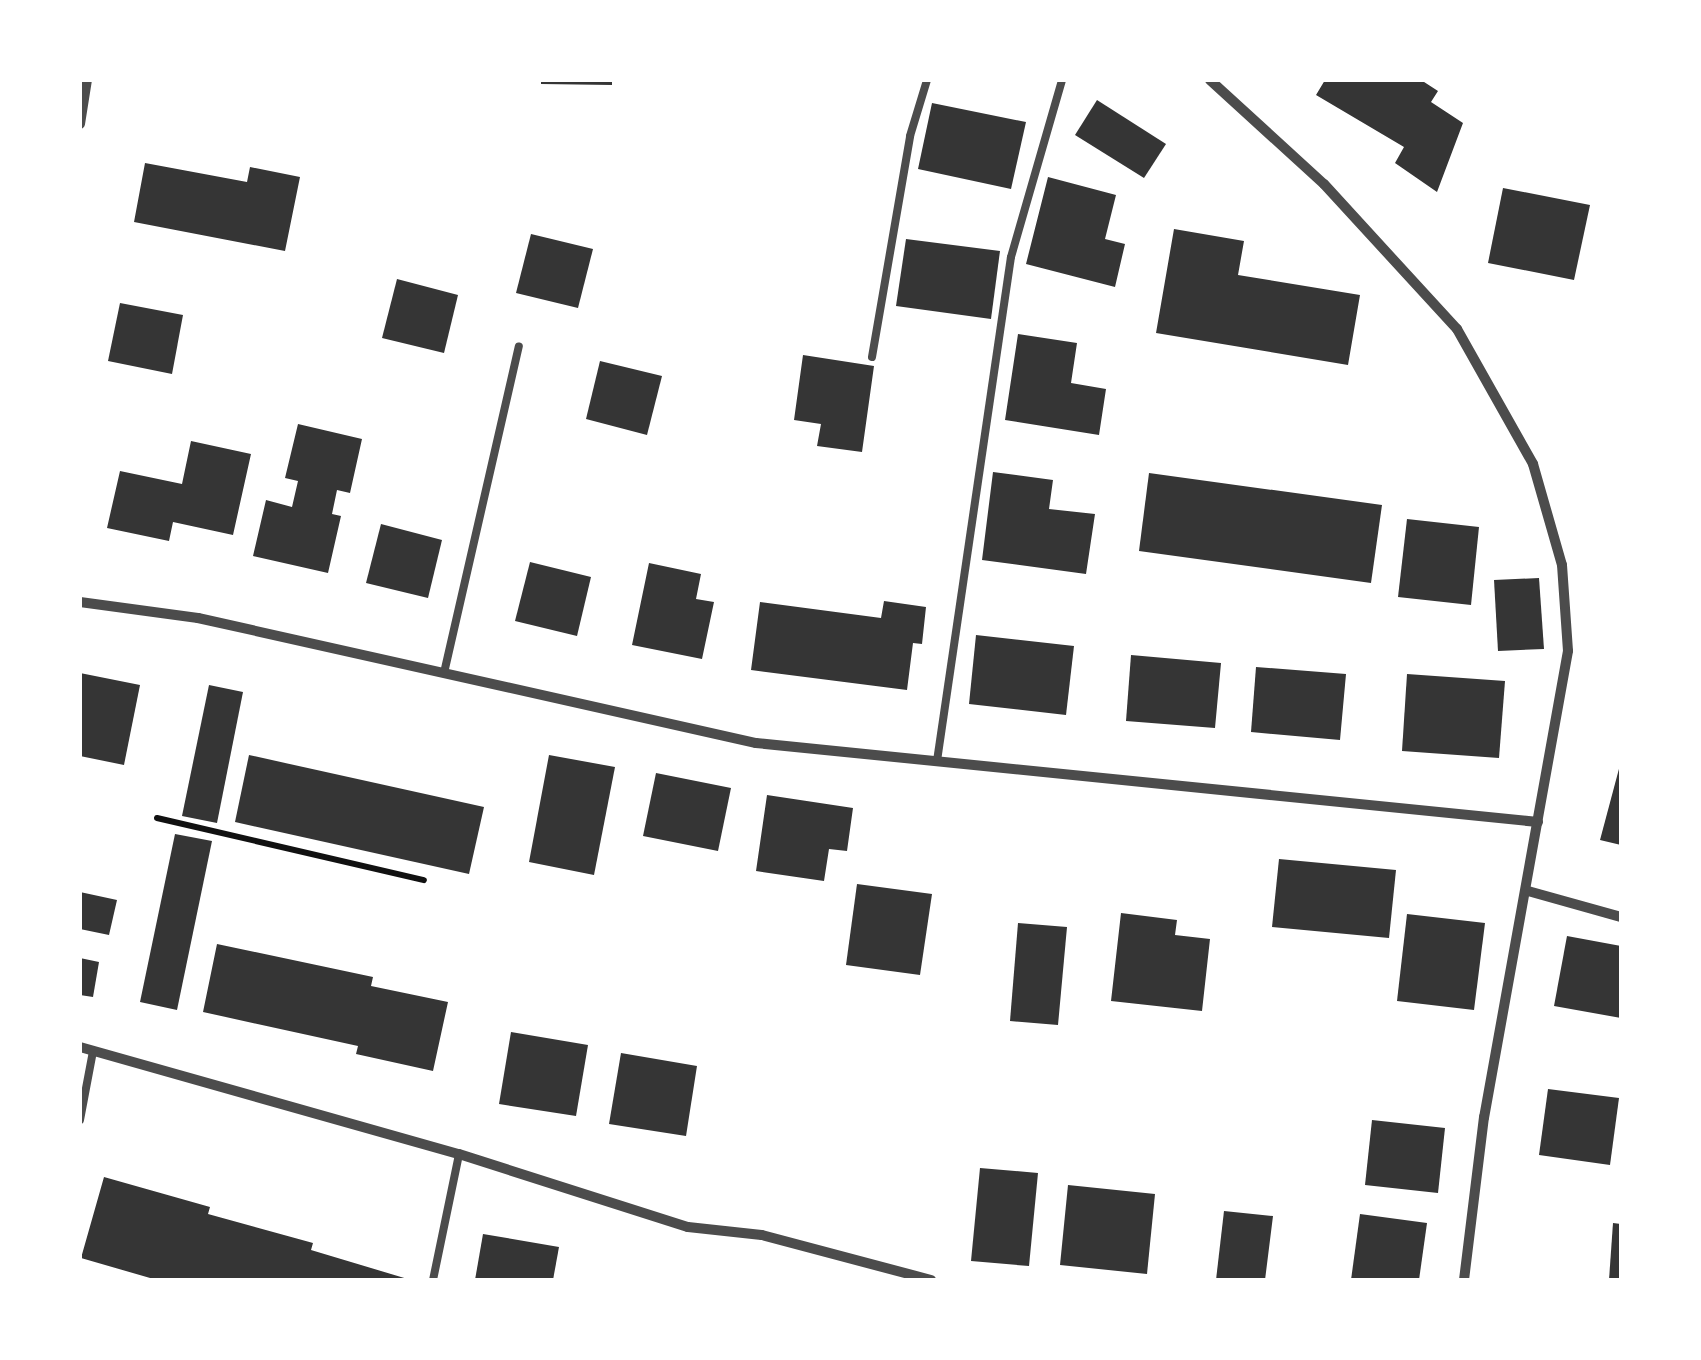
<!DOCTYPE html>
<style>
body{margin:0}
#map{position:relative;width:1701px;height:1360px;overflow:hidden;background:#fff;font-family:Manrope,sans-serif}
div>[style]{position:absolute}
.building>*{inset:0;background:#353535}
.path>*{height:6px;margin:-3px;padding:0 3px;transform-origin:3px;border-radius:3px;background:#111}
.service>*{height:8px;margin:-4px;padding:0 4px;transform-origin:4px;border-radius:4px;background:#4c4c4c}
.minor>*{height:10px;margin:-5px;padding:0 5px;transform-origin:5px;border-radius:5px;background:#4c4c4c}
span{translate:-50% -50%;white-space:nowrap;text-align:center;line-height:1.15;-webkit-text-stroke:10px #fff;paint-order:stroke}
.frame{position:absolute;inset:0;border:82px solid #fff;pointer-events:none}
</style>
<div id="map">
<div class="building">
<i style="clip-path:polygon(541px 80px,612px 80px,612px 85px,541px 84px)"></i>
<i style="clip-path:polygon(1325px 80px,1421px 80px,1438px 91px,1431px 102px,1463px 123px,1437px 192px,1395px 163px,1404px 147px,1316px 95px)"></i>
<i style="clip-path:polygon(1097px 100px,1166px 144px,1144px 178px,1075px 135px)"></i>
<i style="clip-path:polygon(932px 103px,1026px 122px,1011px 189px,918px 169px)"></i>
<i style="clip-path:polygon(145px 163px,247px 182px,250px 167px,300px 177px,285px 251px,134px 222px)"></i>
<i style="clip-path:polygon(1048px 177px,1116px 195px,1105px 239px,1125px 244px,1115px 287px,1026px 264px)"></i>
<i style="clip-path:polygon(1503px 188px,1590px 205px,1574px 280px,1488px 263px)"></i>
<i style="clip-path:polygon(1174px 229px,1244px 241px,1238px 275px,1360px 295px,1348px 365px,1156px 333px)"></i>
<i style="clip-path:polygon(531px 234px,593px 249px,578px 308px,516px 293px)"></i>
<i style="clip-path:polygon(906px 239px,1000px 251px,991px 319px,896px 306px)"></i>
<i style="clip-path:polygon(397px 279px,458px 295px,444px 353px,382px 338px)"></i>
<i style="clip-path:polygon(120px 303px,183px 315px,172px 374px,108px 361px)"></i>
<i style="clip-path:polygon(1018px 334px,1077px 343px,1071px 383px,1106px 389px,1099px 435px,1005px 420px)"></i>
<i style="clip-path:polygon(803px 355px,874px 366px,862px 452px,817px 446px,821px 424px,794px 420px)"></i>
<i style="clip-path:polygon(600px 361px,662px 376px,647px 435px,586px 419px)"></i>
<i style="clip-path:polygon(298px 424px,362px 439px,350px 493px,337px 490px,332px 514px,341px 516px,328px 573px,253px 556px,266px 500px,292px 507px,298px 481px,285px 478px)"></i>
<i style="clip-path:polygon(191px 441px,251px 454px,233px 535px,173px 522px,169px 541px,107px 528px,120px 471px,182px 484px)"></i>
<i style="clip-path:polygon(993px 472px,1053px 480px,1049px 509px,1095px 514px,1086px 574px,982px 560px)"></i>
<i style="clip-path:polygon(1149px 473px,1382px 505px,1371px 583px,1139px 551px)"></i>
<i style="clip-path:polygon(1407px 519px,1479px 527px,1471px 605px,1398px 597px)"></i>
<i style="clip-path:polygon(381px 524px,442px 540px,428px 598px,366px 583px)"></i>
<i style="clip-path:polygon(530px 562px,591px 577px,577px 636px,515px 621px)"></i>
<i style="clip-path:polygon(649px 563px,701px 574px,696px 599px,714px 602px,702px 659px,632px 645px)"></i>
<i style="clip-path:polygon(1539px 578px,1544px 649px,1498px 651px,1494px 580px)"></i>
<i style="clip-path:polygon(884px 601px,926px 607px,922px 644px,913px 643px,907px 690px,751px 670px,760px 602px,881px 618px)"></i>
<i style="clip-path:polygon(976px 635px,1074px 646px,1066px 715px,969px 704px)"></i>
<i style="clip-path:polygon(1131px 655px,1221px 663px,1215px 728px,1126px 721px)"></i>
<i style="clip-path:polygon(1256px 667px,1346px 674px,1340px 740px,1251px 732px)"></i>
<i style="clip-path:polygon(80px 673px,140px 685px,124px 765px,80px 756px)"></i>
<i style="clip-path:polygon(1407px 674px,1505px 681px,1499px 758px,1402px 751px)"></i>
<i style="clip-path:polygon(209px 685px,243px 692px,217px 823px,182px 816px)"></i>
<i style="clip-path:polygon(249px 755px,484px 807px,469px 874px,235px 822px)"></i>
<i style="clip-path:polygon(549px 755px,615px 767px,594px 875px,529px 862px)"></i>
<i style="clip-path:polygon(1620px 765px,1621px 765px,1621px 845px,1600px 840px)"></i>
<i style="clip-path:polygon(656px 773px,731px 788px,718px 851px,643px 836px)"></i>
<i style="clip-path:polygon(767px 795px,853px 808px,847px 851px,829px 849px,824px 881px,756px 871px)"></i>
<i style="clip-path:polygon(175px 834px,212px 841px,177px 1010px,140px 1002px)"></i>
<i style="clip-path:polygon(1279px 859px,1396px 870px,1389px 938px,1272px 927px)"></i>
<i style="clip-path:polygon(857px 884px,932px 894px,920px 975px,846px 965px)"></i>
<i style="clip-path:polygon(80px 892px,117px 900px,109px 935px,80px 929px)"></i>
<i style="clip-path:polygon(1121px 913px,1177px 920px,1175px 935px,1210px 939px,1202px 1011px,1111px 1001px)"></i>
<i style="clip-path:polygon(1407px 914px,1485px 923px,1474px 1010px,1397px 1001px)"></i>
<i style="clip-path:polygon(1018px 923px,1067px 927px,1058px 1025px,1010px 1021px)"></i>
<i style="clip-path:polygon(1567px 936px,1621px 946px,1621px 1018px,1554px 1006px)"></i>
<i style="clip-path:polygon(217px 944px,373px 977px,371px 986px,448px 1002px,433px 1071px,356px 1054px,358px 1046px,203px 1012px)"></i>
<i style="clip-path:polygon(80px 958px,99px 962px,93px 997px,80px 995px)"></i>
<i style="clip-path:polygon(511px 1032px,588px 1045px,576px 1116px,499px 1104px)"></i>
<i style="clip-path:polygon(621px 1053px,697px 1066px,686px 1136px,609px 1124px)"></i>
<i style="clip-path:polygon(1548px 1089px,1619px 1098px,1610px 1165px,1539px 1155px)"></i>
<i style="clip-path:polygon(1372px 1120px,1445px 1128px,1438px 1193px,1365px 1185px)"></i>
<i style="clip-path:polygon(980px 1168px,1038px 1173px,1029px 1266px,971px 1261px)"></i>
<i style="clip-path:polygon(104px 1177px,210px 1207px,208px 1214px,313px 1243px,311px 1250px,411px 1280px,157px 1280px,81px 1258px)"></i>
<i style="clip-path:polygon(1068px 1185px,1155px 1194px,1147px 1274px,1060px 1265px)"></i>
<i style="clip-path:polygon(1224px 1211px,1273px 1216px,1265px 1280px,1216px 1280px)"></i>
<i style="clip-path:polygon(1360px 1214px,1427px 1223px,1419px 1280px,1351px 1280px)"></i>
<i style="clip-path:polygon(1613px 1223px,1621px 1224px,1621px 1280px,1609px 1280px)"></i>
<i style="clip-path:polygon(483px 1234px,559px 1247px,553px 1280px,475px 1280px)"></i>
</div>
<div class="path">
<i style="left:157px;top:818px;width:274px;rotate:13.1deg"></i>
</div>
<div class="service">
<i style="left:872px;top:357px;width:224px;rotate:-80.2deg"></i>
<i style="left:910px;top:136px;width:59px;rotate:-73.1deg"></i>
<i style="left:444px;top:673px;width:335px;rotate:-77.1deg"></i>
<i style="left:937px;top:761px;width:509px;rotate:-81.65deg"></i>
<i style="left:1011px;top:257px;width:184px;rotate:-73.9deg"></i>
<i style="left:80px;top:1120px;width:70px;rotate:-79.3deg"></i>
<i style="left:433px;top:1280px;width:129px;rotate:-78.3deg"></i>
</div>
<div class="minor">
<i style="left:1210px;top:80px;width:154px;rotate:42.4deg"></i>
<i style="left:1324px;top:184px;width:197px;rotate:47.5deg"></i>
<i style="left:1457px;top:329px;width:155px;rotate:60.6deg"></i>
<i style="left:1533px;top:464px;width:105px;rotate:74deg"></i>
<i style="left:1562px;top:565px;width:86px;rotate:86deg"></i>
<i style="left:1568px;top:651px;width:474px;rotate:100.2deg"></i>
<i style="left:1484px;top:1117px;width:164px;rotate:97deg"></i>
<i style="left:80px;top:124px;width:45px;rotate:-81deg"></i>
<i style="left:80px;top:602px;width:119px;rotate:7.7deg"></i>
<i style="left:198px;top:618px;width:572px;rotate:12.63deg"></i>
<i style="left:756px;top:743px;width:786px;rotate:5.77deg"></i>
<i style="left:1528px;top:891px;width:97px;rotate:15.6deg"></i>
<i style="left:80px;top:1047px;width:394px;rotate:15.8deg"></i>
<i style="left:459px;top:1154px;width:240px;rotate:17.7deg"></i>
<i style="left:688px;top:1227px;width:74px;rotate:6.2deg"></i>
<i style="left:762px;top:1235px;width:175px;rotate:14.9deg"></i>
</div>
<div class="frame"></div>
</div>
